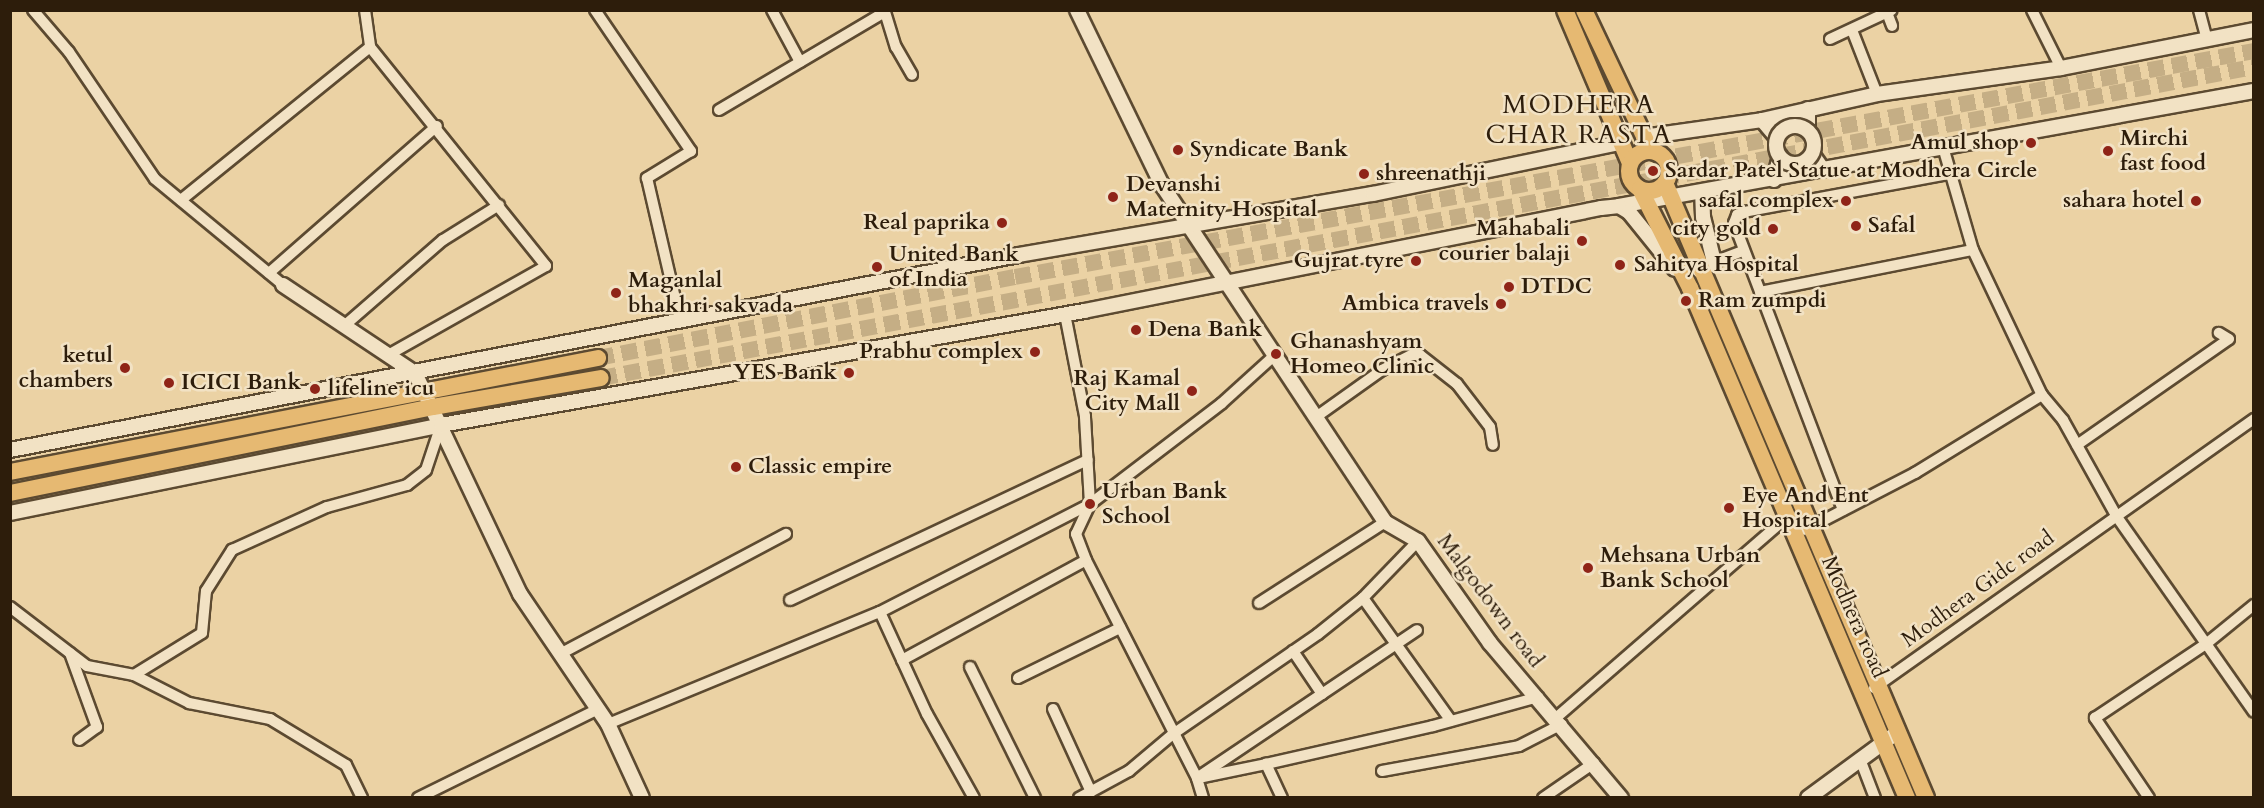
<!DOCTYPE html>
<style>
body{margin:0}
#map{position:relative;width:2264px;height:808px;overflow:hidden;background:#ebd2a4;font-family:Cardo,serif}
div>[style]{position:absolute}
.primary-tunnel>*{height:16px;margin-top:-8px;transform-origin:0;background:repeating-linear-gradient(90deg,#c5ae85 0 16px,transparent 0 24px)}
.roads{filter:drop-shadow(2px 0 #5c4a31) drop-shadow(-2px 0 #5c4a31) drop-shadow(0 2px #5c4a31) drop-shadow(0 -2px #5c4a31)}
.minor>*{height:10px;margin:-5px;padding:0 5px;transform-origin:5px;border-radius:5px;background:#f2e2c4}
.tertiary>*{height:14px;margin:-7px;padding:0 7px;transform-origin:7px;border-radius:7px;background:#f2e2c4}
.primary>*{height:16px;margin:-8px;padding:0 8px;transform-origin:8px;border-radius:8px;background:#e6b972}
.primary>.ring{margin:-8px;padding:0;box-sizing:content-box;background:none;border:16px solid #e6b972;border-radius:50%}
.bridges{filter:drop-shadow(2px 0 #5c4a31) drop-shadow(-2px 0 #5c4a31) drop-shadow(0 2px #5c4a31) drop-shadow(0 -2px #5c4a31)}
.tertiary-bridge>*{height:14px;margin:-7px;padding:0 7px;transform-origin:7px;border-radius:7px;background:#f2e2c4}
.tertiary-bridge>.ring{margin:-7px;padding:0;box-sizing:content-box;background:none;border:14px solid #f2e2c4;border-radius:50%}
.dots>*{width:16px;height:16px;translate:-50% -50%;box-sizing:border-box;border:3px solid #f2e2c4;border-radius:50%}
span{translate:-50% -50%;white-space:nowrap;text-align:center;line-height:1.15;-webkit-text-stroke:5px #f2e2c4;paint-order:stroke}
.poi-label{font-size:22px;color:#2d1d0b;font-weight:700}
.left{translate:0 -50%;text-align:left}
.right{translate:-100% -50%;text-align:right}
.street-label{font-size:22px;color:#2d1d0b}
.quarter-label{font-size:26px;color:#2d1d0b;letter-spacing:1.5px}
.frame{position:absolute;inset:0;border:12px solid #2d1d0b;pointer-events:none}
</style>
<div id="map">
<div class="primary-tunnel">
<i style="left:598px;top:358px;width:425px;rotate:-11deg"></i>
<i style="left:1015px;top:277px;width:1259px;rotate:-10.34deg"></i>
<i style="left:601px;top:378px;width:1682px;rotate:-10.66deg"></i>
</div>
<div class="roads">
<div class="minor">
<i style="left:33px;top:10px;width:55px;rotate:49.4deg"></i>
<i style="left:69px;top:52px;width:153px;rotate:55.9deg"></i>
<i style="left:155px;top:179px;width:166px;rotate:39.6deg"></i>
<i style="left:365px;top:10px;width:37px;rotate:82deg"></i>
<i style="left:370px;top:47px;width:281px;rotate:51.2deg"></i>
<i style="left:546px;top:266px;width:181px;rotate:150.6deg"></i>
<i style="left:595px;top:10px;width:171px;rotate:55.8deg"></i>
<i style="left:691px;top:151px;width:52px;rotate:148.5deg"></i>
<i style="left:647px;top:178px;width:146px;rotate:76.9deg"></i>
<i style="left:772px;top:10px;width:59px;rotate:61.7deg"></i>
<i style="left:1886px;top:10px;width:17px;rotate:69deg"></i>
<i style="left:2032px;top:10px;width:65px;rotate:63.4deg"></i>
<i style="left:2199px;top:10px;width:31px;rotate:75deg"></i>
<i style="left:1852px;top:30px;width:69px;rotate:68.7deg"></i>
<i style="left:1830px;top:39px;width:68px;rotate:-25.1deg"></i>
<i style="left:719px;top:110px;width:193px;rotate:-30.6deg"></i>
<i style="left:885px;top:12px;width:37px;rotate:73deg"></i>
<i style="left:896px;top:47px;width:32px;rotate:60deg"></i>
<i style="left:1943px;top:147px;width:107px;rotate:73.8deg"></i>
<i style="left:1973px;top:250px;width:161px;rotate:64.6deg"></i>
<i style="left:2042px;top:395px;width:33px;rotate:50deg"></i>
<i style="left:2063px;top:420px;width:111px;rotate:60.9deg"></i>
<i style="left:2117px;top:517px;width:238px;rotate:54.9deg"></i>
<i style="left:181px;top:200px;width:243px;rotate:-39deg"></i>
<i style="left:1714px;top:262px;width:31px;rotate:-21deg"></i>
<i style="left:269px;top:273px;width:223px;rotate:-41.2deg"></i>
<i style="left:1760px;top:292px;width:217px;rotate:-11.2deg"></i>
<i style="left:344px;top:326px;width:131px;rotate:-41deg"></i>
<i style="left:443px;top:240px;width:66px;rotate:-32deg"></i>
<i style="left:1316px;top:417px;width:81px;rotate:-35.5deg"></i>
<i style="left:1382px;top:370px;width:34px;rotate:-27deg"></i>
<i style="left:1412px;top:355px;width:8px"></i>
<i style="left:1420px;top:355px;width:47px;rotate:38.1deg"></i>
<i style="left:1457px;top:384px;width:54px;rotate:52.5deg"></i>
<i style="left:1490px;top:427px;width:18px;rotate:81deg"></i>
<i style="left:2077px;top:445px;width:185px;rotate:-34.9deg"></i>
<i style="left:2229px;top:339px;width:12px;rotate:-149deg"></i>
<i style="left:1843px;top:510px;width:307px;rotate:-110.8deg"></i>
<i style="left:1734px;top:223px;width:9px;rotate:-69deg"></i>
<i style="left:1737px;top:215px;width:8px;rotate:-23deg"></i>
<i style="left:1744px;top:212px;width:208px;rotate:-10.5deg"></i>
<i style="left:1805px;top:530px;width:124px;rotate:-27.4deg"></i>
<i style="left:1915px;top:473px;width:149px;rotate:-31.6deg"></i>
<i style="left:1363px;top:598px;width:151px;rotate:54.4deg"></i>
<i style="left:790px;top:600px;width:329px;rotate:-25.2deg"></i>
<i style="left:1259px;top:603px;width:150px;rotate:-32.7deg"></i>
<i style="left:10px;top:607px;width:97px;rotate:37.5deg"></i>
<i style="left:87px;top:666px;width:48px;rotate:10.8deg"></i>
<i style="left:134px;top:675px;width:62px;rotate:27deg"></i>
<i style="left:189px;top:703px;width:83px;rotate:11.2deg"></i>
<i style="left:270px;top:719px;width:89px;rotate:31.2deg"></i>
<i style="left:346px;top:765px;width:37px;rotate:64deg"></i>
<i style="left:880px;top:612px;width:112px;rotate:65.3deg"></i>
<i style="left:927px;top:714px;width:96px;rotate:60.8deg"></i>
<i style="left:1293px;top:651px;width:52px;rotate:56deg"></i>
<i style="left:70px;top:653px;width:79px;rotate:70deg"></i>
<i style="left:97px;top:727px;width:22px;rotate:144deg"></i>
<i style="left:560px;top:654px;width:256px;rotate:-28deg"></i>
<i style="left:902px;top:660px;width:209px;rotate:-28.5deg"></i>
<i style="left:970px;top:667px;width:146px;rotate:63.6deg"></i>
<i style="left:134px;top:675px;width:80px;rotate:-31.7deg"></i>
<i style="left:202px;top:633px;width:42px;rotate:-84.6deg"></i>
<i style="left:206px;top:591px;width:49px;rotate:-57.6deg"></i>
<i style="left:232px;top:550px;width:104px;rotate:-24.4deg"></i>
<i style="left:327px;top:507px;width:83px;rotate:-15.4deg"></i>
<i style="left:407px;top:485px;width:24px;rotate:-38deg"></i>
<i style="left:426px;top:470px;width:47px;rotate:-71.6deg"></i>
<i style="left:1018px;top:678px;width:114px;rotate:-26.1deg"></i>
<i style="left:1874px;top:688px;width:466px;rotate:-35.3deg"></i>
<i style="left:1053px;top:709px;width:91px;rotate:65.4deg"></i>
<i style="left:1557px;top:717px;width:303px;rotate:-41deg"></i>
<i style="left:608px;top:724px;width:294px;rotate:-22.4deg"></i>
<i style="left:880px;top:612px;width:236px;rotate:-27.2deg"></i>
<i style="left:1090px;top:504px;width:88px;rotate:-93.3deg"></i>
<i style="left:1085px;top:416px;width:104px;rotate:-101.1deg"></i>
<i style="left:1860px;top:759px;width:42px;rotate:69deg"></i>
<i style="left:1382px;top:771px;width:139px;rotate:-10.3deg"></i>
<i style="left:1519px;top:746px;width:48px;rotate:-27.1deg"></i>
<i style="left:1203px;top:777px;width:64px;rotate:-11.7deg"></i>
<i style="left:1197px;top:778px;width:265px;rotate:-33.9deg"></i>
<i style="left:418px;top:798px;width:201px;rotate:-26.3deg"></i>
<i style="left:1079px;top:798px;width:57px;rotate:-28.4deg"></i>
<i style="left:1129px;top:771px;width:57px;rotate:-40.1deg"></i>
<i style="left:1173px;top:734px;width:176px;rotate:-34.6deg"></i>
<i style="left:1318px;top:634px;width:58px;rotate:-38.7deg"></i>
<i style="left:1363px;top:598px;width:79px;rotate:-46deg"></i>
<i style="left:1203px;top:798px;width:21px;rotate:-107deg"></i>
<i style="left:1197px;top:778px;width:245px;rotate:-117deg"></i>
<i style="left:1086px;top:560px;width:28px;rotate:-111deg"></i>
<i style="left:1076px;top:534px;width:33px;rotate:-65deg"></i>
<i style="left:1090px;top:504px;width:166px;rotate:-37.4deg"></i>
<i style="left:1222px;top:403px;width:73px;rotate:-42.2deg"></i>
<i style="left:1282px;top:798px;width:38px;rotate:-115deg"></i>
<i style="left:1266px;top:764px;width:171px;rotate:-12.8deg"></i>
<i style="left:1433px;top:726px;width:109px;rotate:-15.4deg"></i>
<i style="left:1543px;top:798px;width:62px;rotate:-34.5deg"></i>
<i style="left:2149px;top:798px;width:97px;rotate:-124deg"></i>
<i style="left:2095px;top:718px;width:133px;rotate:-33.7deg"></i>
<i style="left:2206px;top:644px;width:62px;rotate:-39.1deg"></i>
</div>
<div class="tertiary">
<i style="left:1077px;top:10px;width:195px;rotate:64.1deg"></i>
<i style="left:1162px;top:185px;width:404px;rotate:56.5deg"></i>
<i style="left:1385px;top:522px;width:38px;rotate:30deg"></i>
<i style="left:1418px;top:541px;width:125px;rotate:54.8deg"></i>
<i style="left:1490px;top:643px;width:203px;rotate:49.8deg"></i>
<i style="left:1762px;top:120px;width:23px;rotate:50deg"></i>
<i style="left:1808px;top:130px;width:21px;rotate:-90deg"></i>
<i style="left:1643px;top:137px;width:120px;rotate:-8.1deg"></i>
<i style="left:1762px;top:120px;width:118px;rotate:-12.7deg"></i>
<i style="left:1877px;top:94px;width:186px;rotate:-8deg"></i>
<i style="left:2061px;top:68px;width:197px;rotate:-11.1deg"></i>
<i style="left:1812px;top:154px;width:19px;rotate:55deg"></i>
<i style="left:1774px;top:180px;width:25px;rotate:-76deg"></i>
<i style="left:1619px;top:206px;width:645px;rotate:-10.27deg"></i>
<i style="left:1700px;top:271px;width:17px;rotate:-33deg"></i>
<i style="left:1714px;top:262px;width:46px;rotate:-103.7deg"></i>
<i style="left:1703px;top:217px;width:25px;rotate:-92deg"></i>
<i style="left:283px;top:285px;width:159px;rotate:33.7deg"></i>
<i style="left:415px;top:373px;width:245px;rotate:64.6deg"></i>
<i style="left:520px;top:594px;width:157px;rotate:55.9deg"></i>
<i style="left:608px;top:724px;width:81px;rotate:65.3deg"></i>
<i style="left:10px;top:450px;width:1028px;rotate:-10.94deg"></i>
<i style="left:1019px;top:255px;width:359px;rotate:-9.8deg"></i>
<i style="left:1373px;top:194px;width:251px;rotate:-11.7deg"></i>
<i style="left:10px;top:513px;width:440px;rotate:-11.5deg"></i>
<i style="left:441px;top:425px;width:653px;rotate:-10.05deg"></i>
<i style="left:1084px;top:311px;width:527px;rotate:-11.27deg"></i>
<i style="left:1601px;top:208px;width:18px;rotate:-6deg"></i>
<i style="left:1619px;top:206px;width:12px;rotate:31deg"></i>
<i style="left:1629px;top:212px;width:73px;rotate:51.1deg"></i>
<i style="left:1808px;top:798px;width:112px;rotate:-36.3deg"></i>
</div>
<div class="primary">
<i style="left:1565px;top:10px;width:166px;rotate:67deg"></i>
<i style="left:1584px;top:10px;width:156px;rotate:64.6deg"></i>
<i class="ring" style="left:1629px;top:151px;width:24px;height:24px"></i>
<i style="left:1665px;top:183px;width:668px;rotate:67deg"></i>
<i style="left:1640px;top:189px;width:111px;rotate:63.2deg"></i>
<i style="left:1690px;top:288px;width:554px;rotate:66.95deg"></i>
<i style="left:10px;top:472px;width:599px;rotate:-10.97deg"></i>
<i style="left:10px;top:493px;width:432px;rotate:-11.5deg"></i>
<i style="left:433px;top:407px;width:170px;rotate:-9.8deg"></i>
</div>
</div>
<div class="bridges">
<div class="tertiary-bridge">
<i class="ring" style="left:1776px;top:126px;width:24px;height:24px"></i>
</div>
</div>
<div class="dots">
<i style="left:2031px;top:143px;background:#8f2418"></i>
<i style="left:1178px;top:150px;background:#8f2418"></i>
<i style="left:2108px;top:151px;background:#8f2418"></i>
<i style="left:1653px;top:171px;background:#8f2418"></i>
<i style="left:1364px;top:174px;background:#8f2418"></i>
<i style="left:1113px;top:197px;background:#8f2418"></i>
<i style="left:1846px;top:201px;background:#8f2418"></i>
<i style="left:2196px;top:201px;background:#8f2418"></i>
<i style="left:1002px;top:223px;background:#8f2418"></i>
<i style="left:1856px;top:226px;background:#8f2418"></i>
<i style="left:1773px;top:229px;background:#8f2418"></i>
<i style="left:1582px;top:241px;background:#8f2418"></i>
<i style="left:1416px;top:261px;background:#8f2418"></i>
<i style="left:1620px;top:265px;background:#8f2418"></i>
<i style="left:877px;top:267px;background:#8f2418"></i>
<i style="left:1509px;top:287px;background:#8f2418"></i>
<i style="left:616px;top:293px;background:#8f2418"></i>
<i style="left:1686px;top:301px;background:#8f2418"></i>
<i style="left:1501px;top:304px;background:#8f2418"></i>
<i style="left:1136px;top:330px;background:#8f2418"></i>
<i style="left:1035px;top:352px;background:#8f2418"></i>
<i style="left:1276px;top:354px;background:#8f2418"></i>
<i style="left:125px;top:368px;background:#8f2418"></i>
<i style="left:849px;top:373px;background:#8f2418"></i>
<i style="left:169px;top:383px;background:#8f2418"></i>
<i style="left:315px;top:389px;background:#8f2418"></i>
<i style="left:1192px;top:391px;background:#8f2418"></i>
<i style="left:736px;top:467px;background:#8f2418"></i>
<i style="left:1090px;top:504px;background:#8f2418"></i>
<i style="left:1729px;top:508px;background:#8f2418"></i>
<i style="left:1588px;top:568px;background:#8f2418"></i>
</div>
<div class="poi-label">
<span class="left" style="left:2120px;top:151px">Mirchi<br>fast food</span>
<span class="right" style="left:2019px;top:143px">Amul shop</span>
<span class="left" style="left:1190px;top:150px">Syndicate Bank</span>
<span class="left" style="left:1665px;top:171px">Sardar Patel Statue at Modhera Circle</span>
<span class="left" style="left:1376px;top:174px">shreenathji</span>
<span class="left" style="left:1126px;top:197px">Devanshi<br>Maternity Hospital</span>
<span class="right" style="left:1834px;top:201px">safal complex</span>
<span class="right" style="left:2184px;top:201px">sahara hotel</span>
<span class="right" style="left:990px;top:223px">Real paprika</span>
<span class="left" style="left:1868px;top:226px">Safal</span>
<span class="right" style="left:1570px;top:241px">Mahabali<br>courier balaji</span>
<span class="right" style="left:1761px;top:229px">city gold</span>
<span class="left" style="left:889px;top:267px">United Bank<br>of India</span>
<span class="right" style="left:1404px;top:261px">Gujrat tyre</span>
<span class="left" style="left:1634px;top:265px">Sahitya Hospital</span>
<span class="left" style="left:628px;top:293px">Maganlal<br>bhakhri sakvada</span>
<span class="left" style="left:1521px;top:287px">DTDC</span>
<span class="left" style="left:1698px;top:301px">Ram zumpdi</span>
<span class="right" style="left:1489px;top:304px">Ambica travels</span>
<span class="left" style="left:1148px;top:330px">Dena Bank</span>
<span class="left" style="left:1290px;top:354px">Ghanashyam<br>Homeo Clinic</span>
<span class="right" style="left:1023px;top:352px">Prabhu complex</span>
<span class="right" style="left:113px;top:368px">ketul<br>chambers</span>
<span class="right" style="left:837px;top:373px">YES Bank</span>
<span class="right" style="left:1180px;top:391px">Raj Kamal<br>City Mall</span>
<span class="left" style="left:181px;top:383px">ICICI Bank</span>
<span class="left" style="left:328px;top:389px">lifeline icu</span>
<span class="left" style="left:748px;top:467px">Classic empire</span>
<span class="left" style="left:1102px;top:504px">Urban Bank<br>School</span>
<span class="left" style="left:1742px;top:508px">Eye And Ent<br>Hospital</span>
<span class="left" style="left:1600px;top:568px">Mehsana Urban<br>Bank School</span>
</div>
<div class="street-label">
<span style="left:1978px;top:589px;rotate:-36deg">Modhera Gidc road</span>
<span style="left:1490px;top:601px;rotate:53deg">Malgodown road</span>
<span style="left:1854px;top:617px;rotate:66deg">Modhera road</span>
</div>
<div class="quarter-label">
<span style="left:1579px;top:120px">MODHERA<br>CHAR RASTA</span>
</div>
<div class="frame"></div>
</div>
